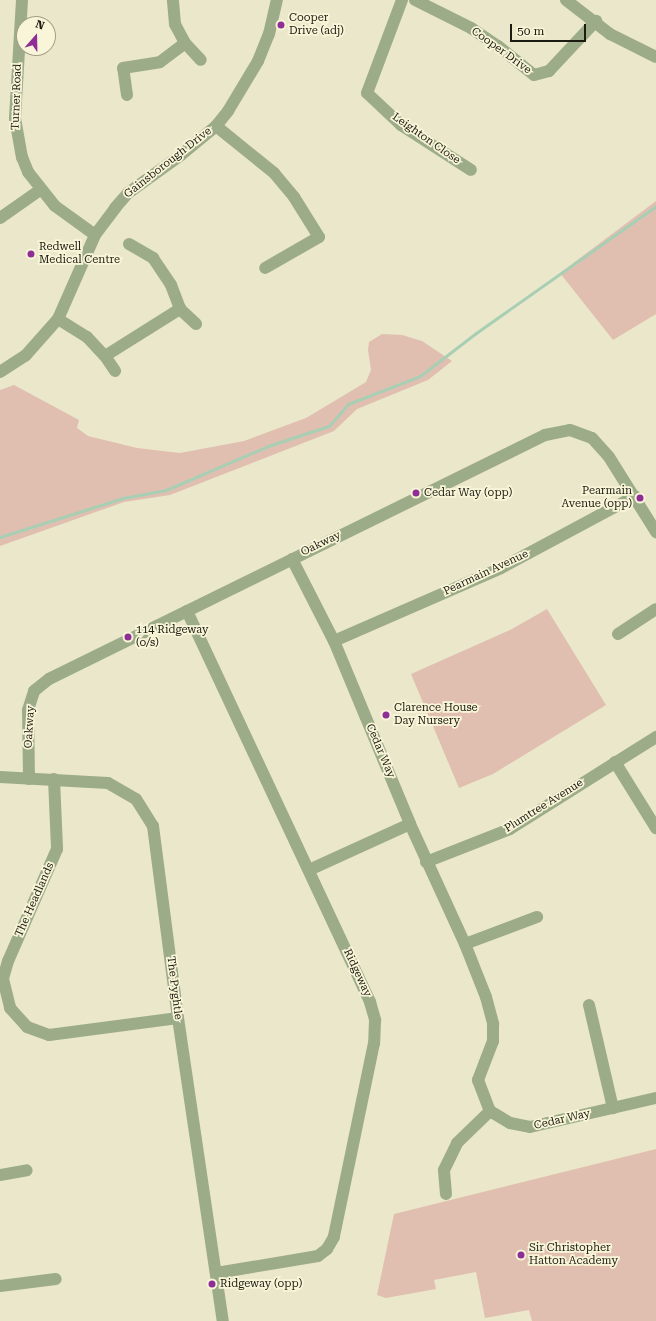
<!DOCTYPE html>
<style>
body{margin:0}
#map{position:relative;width:656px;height:1321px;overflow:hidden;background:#ebe7cb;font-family:"Roboto Serif",serif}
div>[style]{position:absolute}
.green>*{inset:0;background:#e0bfb0}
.stream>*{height:3px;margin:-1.5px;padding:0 1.5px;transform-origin:1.5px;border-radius:1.5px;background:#a8cfb4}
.street>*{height:12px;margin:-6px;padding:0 6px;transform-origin:6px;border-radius:6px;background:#9cac89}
.dots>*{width:11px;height:11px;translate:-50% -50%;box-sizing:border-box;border:2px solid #f9f5d8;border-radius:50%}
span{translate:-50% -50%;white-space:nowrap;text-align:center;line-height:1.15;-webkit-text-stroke:3.5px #f9f5d8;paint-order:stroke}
.poi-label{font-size:11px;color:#1c1b11}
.left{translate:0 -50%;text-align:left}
.right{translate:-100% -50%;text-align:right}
.street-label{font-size:11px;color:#1c1b11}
.north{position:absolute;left:16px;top:16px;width:40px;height:40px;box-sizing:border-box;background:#f9f5d8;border:1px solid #a19e88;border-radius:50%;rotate:20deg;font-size:11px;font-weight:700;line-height:16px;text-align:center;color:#1c1b11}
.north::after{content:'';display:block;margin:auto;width:14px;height:18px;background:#8e2e96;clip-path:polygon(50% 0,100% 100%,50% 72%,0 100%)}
.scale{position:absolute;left:510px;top:24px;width:76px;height:18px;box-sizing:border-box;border:2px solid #1c1b11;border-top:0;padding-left:5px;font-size:12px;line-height:14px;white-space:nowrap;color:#1c1b11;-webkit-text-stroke:3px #f9f5d8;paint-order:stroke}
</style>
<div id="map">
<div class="green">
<i style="clip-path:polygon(656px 201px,656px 314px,613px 340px,560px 273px)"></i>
<i style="clip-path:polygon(382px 334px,402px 335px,422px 341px,452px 361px,428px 380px,357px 409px,334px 431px,170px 495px,124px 502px,0 546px,0 390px,14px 385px,79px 420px,77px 428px,88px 436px,137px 448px,180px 453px,244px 441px,306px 418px,366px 382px,371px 370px,368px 350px,369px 342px)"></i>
<i style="clip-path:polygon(547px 609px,606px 705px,493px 774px,459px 788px,411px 674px,512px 629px)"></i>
<i style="clip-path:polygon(656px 1149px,656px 1321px,532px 1321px,529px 1310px,485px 1318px,476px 1272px,434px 1280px,436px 1289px,386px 1298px,377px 1295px,394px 1214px)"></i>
</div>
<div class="stream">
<i style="left:0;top:537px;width:129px;rotate:-17.6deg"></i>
<i style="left:123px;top:498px;width:44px;rotate:-10.5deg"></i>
<i style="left:166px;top:490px;width:111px;rotate:-23.3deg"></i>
<i style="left:268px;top:446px;width:64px;rotate:-18.2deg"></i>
<i style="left:329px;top:426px;width:29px;rotate:-49deg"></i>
<i style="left:348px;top:404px;width:77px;rotate:-21.3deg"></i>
<i style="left:420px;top:376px;width:71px;rotate:-37.5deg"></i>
<i style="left:476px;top:333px;width:220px;rotate:-35.2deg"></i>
</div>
<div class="street">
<i style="left:22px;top:0;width:118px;rotate:93.4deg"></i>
<i style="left:15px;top:118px;width:40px;rotate:80deg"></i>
<i style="left:22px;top:157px;width:16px;rotate:68deg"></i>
<i style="left:28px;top:172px;width:43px;rotate:51.5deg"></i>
<i style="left:55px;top:206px;width:49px;rotate:35.9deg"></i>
<i style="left:402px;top:0;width:99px;rotate:110.6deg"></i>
<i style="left:367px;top:93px;width:47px;rotate:43.3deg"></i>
<i style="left:401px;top:125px;width:83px;rotate:32.7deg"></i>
<i style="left:415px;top:0;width:63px;rotate:26.6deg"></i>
<i style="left:471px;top:28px;width:32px;rotate:34deg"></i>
<i style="left:498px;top:46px;width:46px;rotate:38.9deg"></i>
<i style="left:534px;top:75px;width:16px;rotate:-15deg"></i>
<i style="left:549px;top:71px;width:69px;rotate:-46.8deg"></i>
<i style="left:566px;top:0;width:56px;rotate:37.7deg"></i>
<i style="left:610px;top:34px;width:51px;rotate:26.6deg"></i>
<i style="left:185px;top:43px;width:23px;rotate:47deg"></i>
<i style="left:127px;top:95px;width:27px;rotate:-98deg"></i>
<i style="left:123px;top:68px;width:37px;rotate:-9deg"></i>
<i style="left:160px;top:62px;width:31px;rotate:-37deg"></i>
<i style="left:185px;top:43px;width:21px;rotate:-118deg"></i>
<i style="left:175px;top:24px;width:24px;rotate:-95deg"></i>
<i style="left:216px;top:126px;width:75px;rotate:39deg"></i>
<i style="left:274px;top:173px;width:31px;rotate:50deg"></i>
<i style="left:294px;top:197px;width:47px;rotate:58deg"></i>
<i style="left:319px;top:237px;width:62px;rotate:150.1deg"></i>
<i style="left:0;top:218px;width:49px;rotate:-35deg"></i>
<i style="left:129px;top:244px;width:28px;rotate:30deg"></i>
<i style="left:153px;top:258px;width:32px;rotate:56deg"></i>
<i style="left:171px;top:285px;width:26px;rotate:69deg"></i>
<i style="left:180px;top:309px;width:22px;rotate:43deg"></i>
<i style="left:58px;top:319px;width:34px;rotate:32deg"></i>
<i style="left:87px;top:337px;width:26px;rotate:47deg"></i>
<i style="left:105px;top:356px;width:18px;rotate:56deg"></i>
<i style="left:105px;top:356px;width:89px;rotate:-32.1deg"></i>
<i style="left:0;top:372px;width:31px;rotate:-33deg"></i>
<i style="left:26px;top:355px;width:48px;rotate:-48.4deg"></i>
<i style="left:58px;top:319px;width:92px;rotate:-66.2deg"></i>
<i style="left:95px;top:235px;width:34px;rotate:-53deg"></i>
<i style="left:115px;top:208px;width:20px;rotate:-49deg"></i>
<i style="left:128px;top:193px;width:65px;rotate:-35.6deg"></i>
<i style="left:181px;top:155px;width:45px;rotate:-39.6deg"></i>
<i style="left:216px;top:126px;width:19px;rotate:-51deg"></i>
<i style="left:228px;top:111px;width:58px;rotate:-59deg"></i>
<i style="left:258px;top:61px;width:29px;rotate:-68deg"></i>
<i style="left:269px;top:34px;width:35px;rotate:-77deg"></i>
<i style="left:292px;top:559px;width:92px;rotate:62.9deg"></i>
<i style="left:334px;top:641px;width:198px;rotate:67.4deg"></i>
<i style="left:410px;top:824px;width:132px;rotate:65.4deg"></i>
<i style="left:465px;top:944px;width:57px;rotate:68.4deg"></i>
<i style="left:486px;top:997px;width:28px;rotate:75deg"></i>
<i style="left:493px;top:1024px;width:17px;rotate:90deg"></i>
<i style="left:493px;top:1041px;width:42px;rotate:111deg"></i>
<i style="left:478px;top:1080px;width:33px;rotate:69deg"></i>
<i style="left:490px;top:1111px;width:23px;rotate:31deg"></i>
<i style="left:510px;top:1123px;width:20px;rotate:11deg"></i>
<i style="left:530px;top:1127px;width:129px;rotate:-13deg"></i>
<i style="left:187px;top:611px;width:432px;rotate:64.9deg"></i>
<i style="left:370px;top:1002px;width:19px;rotate:74deg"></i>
<i style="left:375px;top:1020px;width:23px;rotate:92deg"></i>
<i style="left:374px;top:1043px;width:198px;rotate:101.7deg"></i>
<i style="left:334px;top:1237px;width:14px;rotate:120deg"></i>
<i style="left:327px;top:1249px;width:11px;rotate:142deg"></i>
<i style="left:318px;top:1256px;width:103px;rotate:170.5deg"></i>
<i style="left:618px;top:634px;width:45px;rotate:-33.3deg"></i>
<i style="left:334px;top:641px;width:182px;rotate:-23.6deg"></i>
<i style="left:501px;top:568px;width:152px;rotate:-28.2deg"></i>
<i style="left:615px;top:762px;width:78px;rotate:58.2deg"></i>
<i style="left:0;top:777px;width:108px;rotate:3.2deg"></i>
<i style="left:108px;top:783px;width:32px;rotate:30deg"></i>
<i style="left:136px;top:799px;width:32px;rotate:58deg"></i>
<i style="left:153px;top:826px;width:194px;rotate:82.6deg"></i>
<i style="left:178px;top:1018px;width:306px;rotate:81.6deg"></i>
<i style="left:29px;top:779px;width:69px;rotate:-90.8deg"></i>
<i style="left:28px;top:710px;width:20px;rotate:-72deg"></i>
<i style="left:34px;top:691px;width:19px;rotate:-39deg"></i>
<i style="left:49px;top:679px;width:553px;rotate:-26.19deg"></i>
<i style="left:545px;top:435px;width:25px;rotate:-11deg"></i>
<i style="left:570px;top:430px;width:23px;rotate:20deg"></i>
<i style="left:592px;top:438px;width:25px;rotate:48deg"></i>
<i style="left:609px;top:457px;width:89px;rotate:57.9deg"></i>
<i style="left:54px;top:779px;width:70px;rotate:87.5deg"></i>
<i style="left:57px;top:849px;width:122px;rotate:113.6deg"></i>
<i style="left:8px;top:961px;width:19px;rotate:106deg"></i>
<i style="left:3px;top:979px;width:30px;rotate:76deg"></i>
<i style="left:10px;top:1008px;width:25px;rotate:48deg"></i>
<i style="left:27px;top:1027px;width:23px;rotate:20deg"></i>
<i style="left:49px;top:1035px;width:130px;rotate:-7.5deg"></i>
<i style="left:426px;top:862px;width:90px;rotate:-21.4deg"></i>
<i style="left:510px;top:829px;width:173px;rotate:-32.2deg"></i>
<i style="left:309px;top:870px;width:111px;rotate:-24.5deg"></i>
<i style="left:465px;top:944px;width:77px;rotate:-20.6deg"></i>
<i style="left:589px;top:1005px;width:106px;rotate:76.9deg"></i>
<i style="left:0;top:1175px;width:27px;rotate:-10deg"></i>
<i style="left:446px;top:1194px;width:24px;rotate:-95deg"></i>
<i style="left:444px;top:1170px;width:30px;rotate:-64deg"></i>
<i style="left:457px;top:1143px;width:46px;rotate:-44.1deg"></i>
<i style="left:0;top:1286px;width:56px;rotate:-7.1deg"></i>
</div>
<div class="dots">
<i style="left:281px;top:25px;background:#8e2e96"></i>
<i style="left:31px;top:254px;background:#8e2e96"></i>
<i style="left:416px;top:493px;background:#8e2e96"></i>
<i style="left:640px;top:498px;background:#8e2e96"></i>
<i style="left:128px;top:637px;background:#8e2e96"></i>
<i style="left:386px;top:715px;background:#8e2e96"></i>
<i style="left:521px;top:1255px;background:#8e2e96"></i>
<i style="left:212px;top:1284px;background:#8e2e96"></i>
</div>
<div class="poi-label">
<span class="left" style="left:289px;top:25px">Cooper<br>Drive (adj)</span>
<span class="left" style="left:39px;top:254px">Redwell<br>Medical Centre</span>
<span class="right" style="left:632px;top:498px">Pearmain<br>Avenue (opp)</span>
<span class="left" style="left:424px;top:493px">Cedar Way (opp)</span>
<span class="left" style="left:136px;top:637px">114 Ridgeway<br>(o/s)</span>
<span class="left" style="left:394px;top:715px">Clarence House<br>Day Nursery</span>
<span class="left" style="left:529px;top:1255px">Sir Christopher<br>Hatton Academy</span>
<span class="left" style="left:220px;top:1284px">Ridgeway (opp)</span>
</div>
<div class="street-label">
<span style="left:501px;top:51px;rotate:36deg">Cooper Drive</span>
<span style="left:17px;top:97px;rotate:-88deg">Turner Road</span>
<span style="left:426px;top:139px;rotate:35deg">Leighton Close</span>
<span style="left:168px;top:163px;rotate:-38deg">Gainsborough Drive</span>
<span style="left:321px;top:544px;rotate:-26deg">Oakway</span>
<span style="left:486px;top:573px;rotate:-25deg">Pearmain Avenue</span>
<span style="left:30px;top:727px;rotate:-87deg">Oakway</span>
<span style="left:380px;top:751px;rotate:67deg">Cedar Way</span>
<span style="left:544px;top:806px;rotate:-32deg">Plumtree Avenue</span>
<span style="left:35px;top:900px;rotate:-66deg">The Headlands</span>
<span style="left:357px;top:973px;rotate:65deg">Ridgeway</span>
<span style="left:174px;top:988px;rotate:83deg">The Pyghtle</span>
<span style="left:562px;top:1120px;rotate:-13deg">Cedar Way</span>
</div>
<div class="north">N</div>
<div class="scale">50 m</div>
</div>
